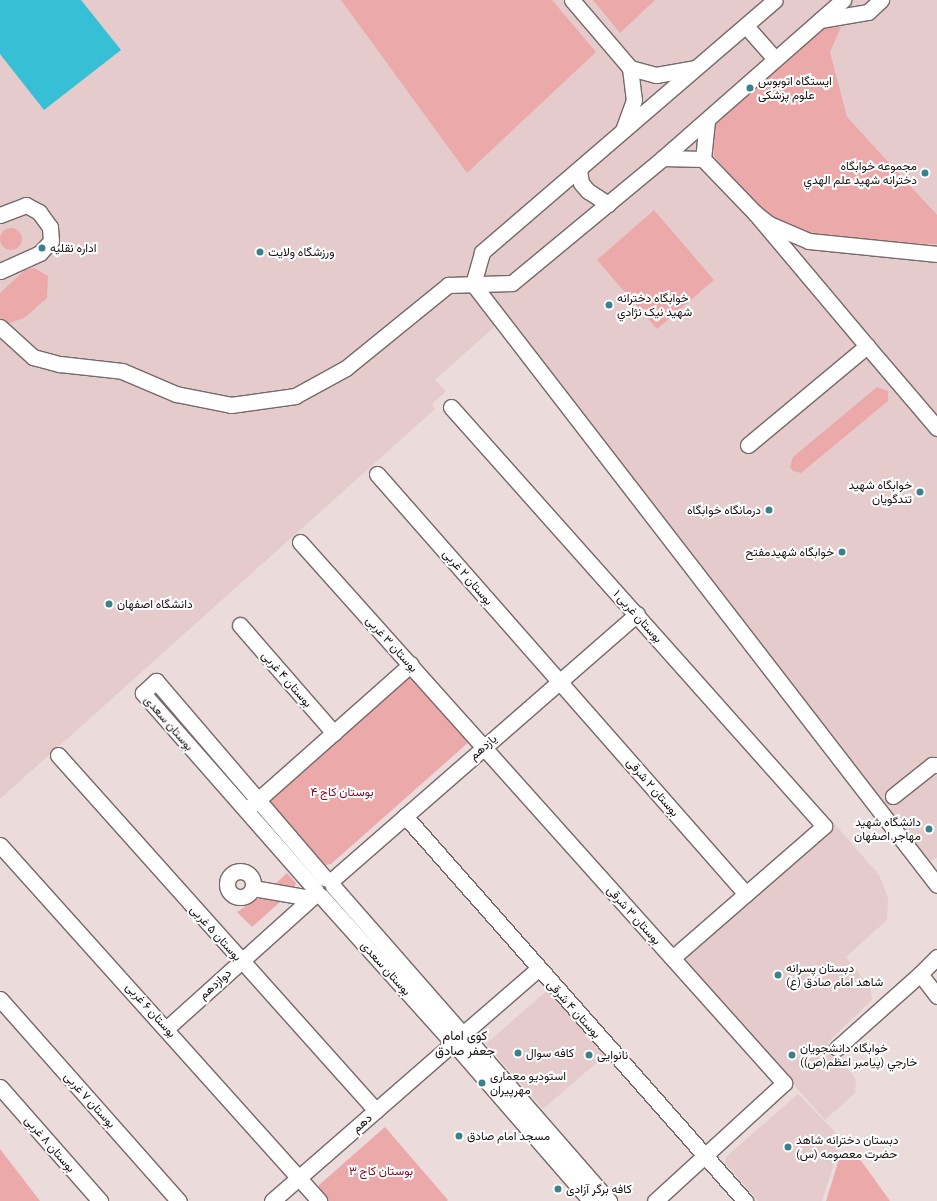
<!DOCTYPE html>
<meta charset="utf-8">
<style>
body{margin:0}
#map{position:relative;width:937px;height:1201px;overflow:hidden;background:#ecdbdb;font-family:Ubuntu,Vazirmatn,sans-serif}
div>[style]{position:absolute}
.built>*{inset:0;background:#e5cbcb}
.green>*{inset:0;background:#eca9aa}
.round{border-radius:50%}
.water>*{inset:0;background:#37bfd6}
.roads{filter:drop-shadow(1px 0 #776969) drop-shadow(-1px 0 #776969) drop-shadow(0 1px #776969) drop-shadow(0 -1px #776969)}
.minor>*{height:15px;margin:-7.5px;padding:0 7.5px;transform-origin:7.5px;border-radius:7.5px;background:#fff}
.minor>.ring{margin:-7.5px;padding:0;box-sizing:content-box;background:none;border:15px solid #fff;border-radius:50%}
.dots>*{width:11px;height:11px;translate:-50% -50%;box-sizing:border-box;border:2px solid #fff;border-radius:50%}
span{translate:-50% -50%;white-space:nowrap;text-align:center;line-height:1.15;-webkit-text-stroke:4px #fff;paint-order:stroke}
.poi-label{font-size:12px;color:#171111}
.left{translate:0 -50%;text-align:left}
.right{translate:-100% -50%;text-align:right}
.street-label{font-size:12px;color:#171111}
.park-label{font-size:12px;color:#7e0823}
.neighbourhood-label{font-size:13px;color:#171111}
</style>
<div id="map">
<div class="built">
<i style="clip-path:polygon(0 0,937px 0,937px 857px,927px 864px,502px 320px,435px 380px,446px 391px,432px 404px,435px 409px,0 799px)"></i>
<i style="clip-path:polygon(833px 822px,879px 875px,888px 898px,887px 920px,846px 957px,870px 987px,872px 1000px,828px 1042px,856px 1080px,855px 1093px,825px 1120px,685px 963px,687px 949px)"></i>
<i style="clip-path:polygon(550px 988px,608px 1053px,543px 1109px,486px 1044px)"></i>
<i style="clip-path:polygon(798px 1094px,842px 1139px,822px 1201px,758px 1201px,725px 1163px,726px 1157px)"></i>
</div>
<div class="green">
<i style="clip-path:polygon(341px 0,552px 0,596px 52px,467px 173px)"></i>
<i style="clip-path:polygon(593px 0,655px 0,620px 33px)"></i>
<i style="clip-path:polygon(841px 27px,830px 52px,847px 117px,937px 215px,937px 244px,860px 242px,796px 234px,758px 208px,714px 156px,712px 128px,822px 28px)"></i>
<i style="clip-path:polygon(654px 210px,714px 280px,657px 329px,597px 260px)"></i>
<i class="round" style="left:0;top:228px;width:22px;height:22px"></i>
<i style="clip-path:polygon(34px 268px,48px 276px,47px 298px,24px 318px,7px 324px,0 321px,0 293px,25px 270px)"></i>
<i style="clip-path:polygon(877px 387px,888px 391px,888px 401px,801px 473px,793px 471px,790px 467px,793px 457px)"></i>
<i style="clip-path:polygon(405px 674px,411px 675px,470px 741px,331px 864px,322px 866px,264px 802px)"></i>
<i style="clip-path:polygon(287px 873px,296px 883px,294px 889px,272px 887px)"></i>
<i style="clip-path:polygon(287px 896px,252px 927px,237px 912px,256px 899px)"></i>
<i style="clip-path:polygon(385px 1127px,448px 1200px,447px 1201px,326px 1201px,318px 1192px,319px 1185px)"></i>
<i style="clip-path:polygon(0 1149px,27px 1184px,40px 1201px,0 1201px)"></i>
<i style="clip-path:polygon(855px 1155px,862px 1162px,890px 1201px,826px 1201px,840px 1156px)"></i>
</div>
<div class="water">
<i style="clip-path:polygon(0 0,81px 0,121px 50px,44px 110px,0 54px)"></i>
</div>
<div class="roads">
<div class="minor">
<i style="left:572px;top:0;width:89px;rotate:49.5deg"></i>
<i style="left:630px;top:68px;width:32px;rotate:83deg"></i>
<i style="left:634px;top:100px;width:32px;rotate:110deg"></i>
<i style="left:820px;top:20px;width:49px;rotate:-9.5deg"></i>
<i style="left:868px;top:12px;width:18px;rotate:-43deg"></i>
<i style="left:746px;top:26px;width:44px;rotate:48.7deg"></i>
<i style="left:630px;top:68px;width:27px;rotate:15deg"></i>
<i style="left:656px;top:75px;width:39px;rotate:-10deg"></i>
<i style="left:663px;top:158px;width:40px;rotate:1.4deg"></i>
<i style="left:703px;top:159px;width:75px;rotate:46.1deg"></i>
<i style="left:755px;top:213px;width:18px;rotate:38deg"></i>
<i style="left:769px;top:224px;width:43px;rotate:23deg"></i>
<i style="left:809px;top:241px;width:129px;rotate:5.8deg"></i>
<i style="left:703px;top:159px;width:39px;rotate:-84deg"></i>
<i style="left:579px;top:170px;width:13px;rotate:81deg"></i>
<i style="left:581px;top:183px;width:11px;rotate:49deg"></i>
<i style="left:588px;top:191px;width:24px;rotate:33deg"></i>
<i style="left:0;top:215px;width:28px;rotate:-21deg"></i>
<i style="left:26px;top:205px;width:15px;rotate:28deg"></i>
<i style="left:39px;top:212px;width:19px;rotate:54deg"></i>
<i style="left:50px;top:227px;width:14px;rotate:86deg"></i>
<i style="left:51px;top:241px;width:16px;rotate:133deg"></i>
<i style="left:40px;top:253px;width:44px;rotate:155.8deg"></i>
<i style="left:473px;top:284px;width:759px;rotate:52.33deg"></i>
<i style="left:473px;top:284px;width:33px;rotate:-74deg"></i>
<i style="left:482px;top:252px;width:386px;rotate:-40.7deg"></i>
<i style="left:0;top:327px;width:45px;rotate:42.3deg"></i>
<i style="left:33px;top:357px;width:28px;rotate:15deg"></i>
<i style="left:60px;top:364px;width:62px;rotate:6.4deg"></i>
<i style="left:122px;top:371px;width:59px;rotate:23.1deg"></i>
<i style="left:176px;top:394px;width:56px;rotate:11.3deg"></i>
<i style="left:231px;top:405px;width:65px;rotate:-8deg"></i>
<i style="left:295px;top:396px;width:58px;rotate:-28.8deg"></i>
<i style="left:346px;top:368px;width:132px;rotate:-39.1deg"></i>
<i style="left:448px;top:285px;width:64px;rotate:-1.8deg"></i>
<i style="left:512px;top:283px;width:196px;rotate:-39.6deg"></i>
<i style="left:663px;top:158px;width:240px;rotate:-41.3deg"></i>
<i style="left:867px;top:346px;width:108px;rotate:49.5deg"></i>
<i style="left:451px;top:407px;width:561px;rotate:48.32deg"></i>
<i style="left:824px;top:826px;width:201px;rotate:139deg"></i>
<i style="left:748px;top:445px;width:155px;rotate:-39.8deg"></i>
<i style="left:867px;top:346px;width:174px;rotate:-130.1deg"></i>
<i style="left:377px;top:474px;width:559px;rotate:48.7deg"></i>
<i style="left:300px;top:542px;width:726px;rotate:48.18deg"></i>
<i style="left:784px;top:1083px;width:175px;rotate:137.5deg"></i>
<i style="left:240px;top:625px;width:143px;rotate:49deg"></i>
<i style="left:58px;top:755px;width:477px;rotate:48.2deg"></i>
<i style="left:893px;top:796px;width:50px;rotate:-38.5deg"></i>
<i style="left:932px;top:765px;width:5px"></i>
<i style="left:250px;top:807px;width:215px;rotate:-41.6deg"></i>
<i style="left:405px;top:816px;width:514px;rotate:48.55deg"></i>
<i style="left:0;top:845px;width:478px;rotate:48.1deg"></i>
<i class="ring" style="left:227px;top:871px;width:11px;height:11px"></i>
<i style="left:331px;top:881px;width:406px;rotate:-41.1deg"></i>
<i style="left:333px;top:886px;width:193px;rotate:48.8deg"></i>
<i style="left:253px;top:888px;width:59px;rotate:9.8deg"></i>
<i style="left:315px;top:889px;width:261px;rotate:-131.3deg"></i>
<i style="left:143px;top:693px;width:18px;rotate:-43deg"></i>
<i style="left:156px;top:681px;width:260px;rotate:49.4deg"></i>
<i style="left:321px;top:896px;width:193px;rotate:48.1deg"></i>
<i style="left:920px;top:974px;width:24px;rotate:-45deg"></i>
<i style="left:0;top:999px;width:270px;rotate:48.5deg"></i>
<i style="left:167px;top:1028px;width:202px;rotate:-42deg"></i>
<i style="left:464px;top:1033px;width:98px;rotate:-40.9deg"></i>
<i style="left:466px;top:1037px;width:218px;rotate:48.9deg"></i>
<i style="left:457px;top:1047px;width:204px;rotate:49deg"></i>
<i style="left:837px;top:1048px;width:111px;rotate:-41.7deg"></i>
<i style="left:920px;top:974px;width:28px;rotate:52deg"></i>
<i style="left:0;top:1087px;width:152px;rotate:48.7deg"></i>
<i style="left:272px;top:1201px;width:239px;rotate:-41.1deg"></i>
</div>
</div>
<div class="dots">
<i style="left:750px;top:88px;background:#3b808d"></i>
<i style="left:925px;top:173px;background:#3b808d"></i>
<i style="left:42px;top:248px;background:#3b808d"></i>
<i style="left:260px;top:252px;background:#3b808d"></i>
<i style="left:609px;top:305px;background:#3b808d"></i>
<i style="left:920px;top:492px;background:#3b808d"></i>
<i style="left:769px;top:510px;background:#3b808d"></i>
<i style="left:842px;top:552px;background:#3b808d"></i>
<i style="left:109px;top:604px;background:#3b808d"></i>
<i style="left:929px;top:829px;background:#3b808d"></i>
<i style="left:778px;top:975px;background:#3b808d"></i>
<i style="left:518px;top:1053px;background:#3b808d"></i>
<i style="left:589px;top:1055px;background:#3b808d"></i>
<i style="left:792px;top:1055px;background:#3b808d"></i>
<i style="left:482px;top:1083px;background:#3b808d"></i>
<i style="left:459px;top:1136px;background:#3b808d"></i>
<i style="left:788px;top:1147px;background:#3b808d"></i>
<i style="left:558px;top:1189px;background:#3b808d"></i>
</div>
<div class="poi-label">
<span class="left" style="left:758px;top:88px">ایستگاه اتوبوس<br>علوم پزشکی</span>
<span class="right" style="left:917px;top:173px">مجموعه خوابگاه<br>دخترانه شهيد علم الهدي</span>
<span class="left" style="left:50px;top:248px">اداره نقليه</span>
<span class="left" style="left:268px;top:252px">ورزشگاه ولایت</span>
<span class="left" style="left:617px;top:305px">خوابگاه دخترانه<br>شهيد نيک نژادي</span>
<span class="right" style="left:912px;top:492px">خوابگاه شهید<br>تندگویان</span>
<span class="right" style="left:761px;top:510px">درمانگاه خوابگاه</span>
<span class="right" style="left:834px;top:552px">خوابگاه شهیدمفتح</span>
<span class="left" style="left:117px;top:604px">دانشگاه اصفهان</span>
<span class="right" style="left:921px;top:829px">دانشگاه شهید<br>مهاجر اصفهان</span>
<span class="left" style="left:786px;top:975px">دبستان پسرانه<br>شاهد امام صادق (ع)</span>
<span class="left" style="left:800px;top:1055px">خوابگاه دانشجويان<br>خارجي (پيامبر اعظم(ص))</span>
<span class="left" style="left:526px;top:1053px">کافه سوال</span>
<span class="left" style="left:597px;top:1055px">نانوایی</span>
<span class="left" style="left:490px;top:1083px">استودیو معماری<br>مهرپیران</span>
<span class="left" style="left:467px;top:1136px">مسجد امام صادق</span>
<span class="left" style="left:796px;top:1147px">دبستان دخترانه شاهد<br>حضرت معصومه (س)</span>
<span class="left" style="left:566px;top:1189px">کافه برگر آزادی</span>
</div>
<div class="street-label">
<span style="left:468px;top:577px;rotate:49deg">بوستان ۲ غربی</span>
<span style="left:638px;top:616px;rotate:48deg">بوستان غربی ۱</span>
<span style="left:392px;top:644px;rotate:48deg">بوستان ۳ غربی</span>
<span style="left:287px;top:679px;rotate:49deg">بوستان ۴ غربی</span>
<span style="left:169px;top:723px;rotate:49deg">بوستان سعدی</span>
<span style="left:483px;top:747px;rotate:-41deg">یازدهم</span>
<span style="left:653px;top:787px;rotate:49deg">بوستان ۲ شرقی</span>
<span style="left:634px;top:915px;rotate:48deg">بوستان ۳ شرقی</span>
<span style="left:216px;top:933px;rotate:48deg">بوستان ۵ غربی</span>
<span style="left:386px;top:968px;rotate:48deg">بوستان سعدی</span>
<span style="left:215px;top:984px;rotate:-42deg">دوازدهم</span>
<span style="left:574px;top:1009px;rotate:48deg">بوستان ۴ شرقی</span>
<span style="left:151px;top:1010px;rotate:48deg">بوستان ۶ غربی</span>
<span style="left:90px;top:1100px;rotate:48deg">بوستان ۷ غربی</span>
<span style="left:362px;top:1123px;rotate:-41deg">دهم</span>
<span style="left:50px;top:1144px;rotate:49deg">بوستان ۸ غربی</span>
</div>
<div class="park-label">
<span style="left:342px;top:792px">بوستان کاج ۴</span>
<span style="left:381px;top:1171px">بوستان کاج ۳</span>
</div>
<div class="neighbourhood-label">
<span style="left:465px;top:1043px">کوی امام<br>جعفر صادق</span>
</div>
</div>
